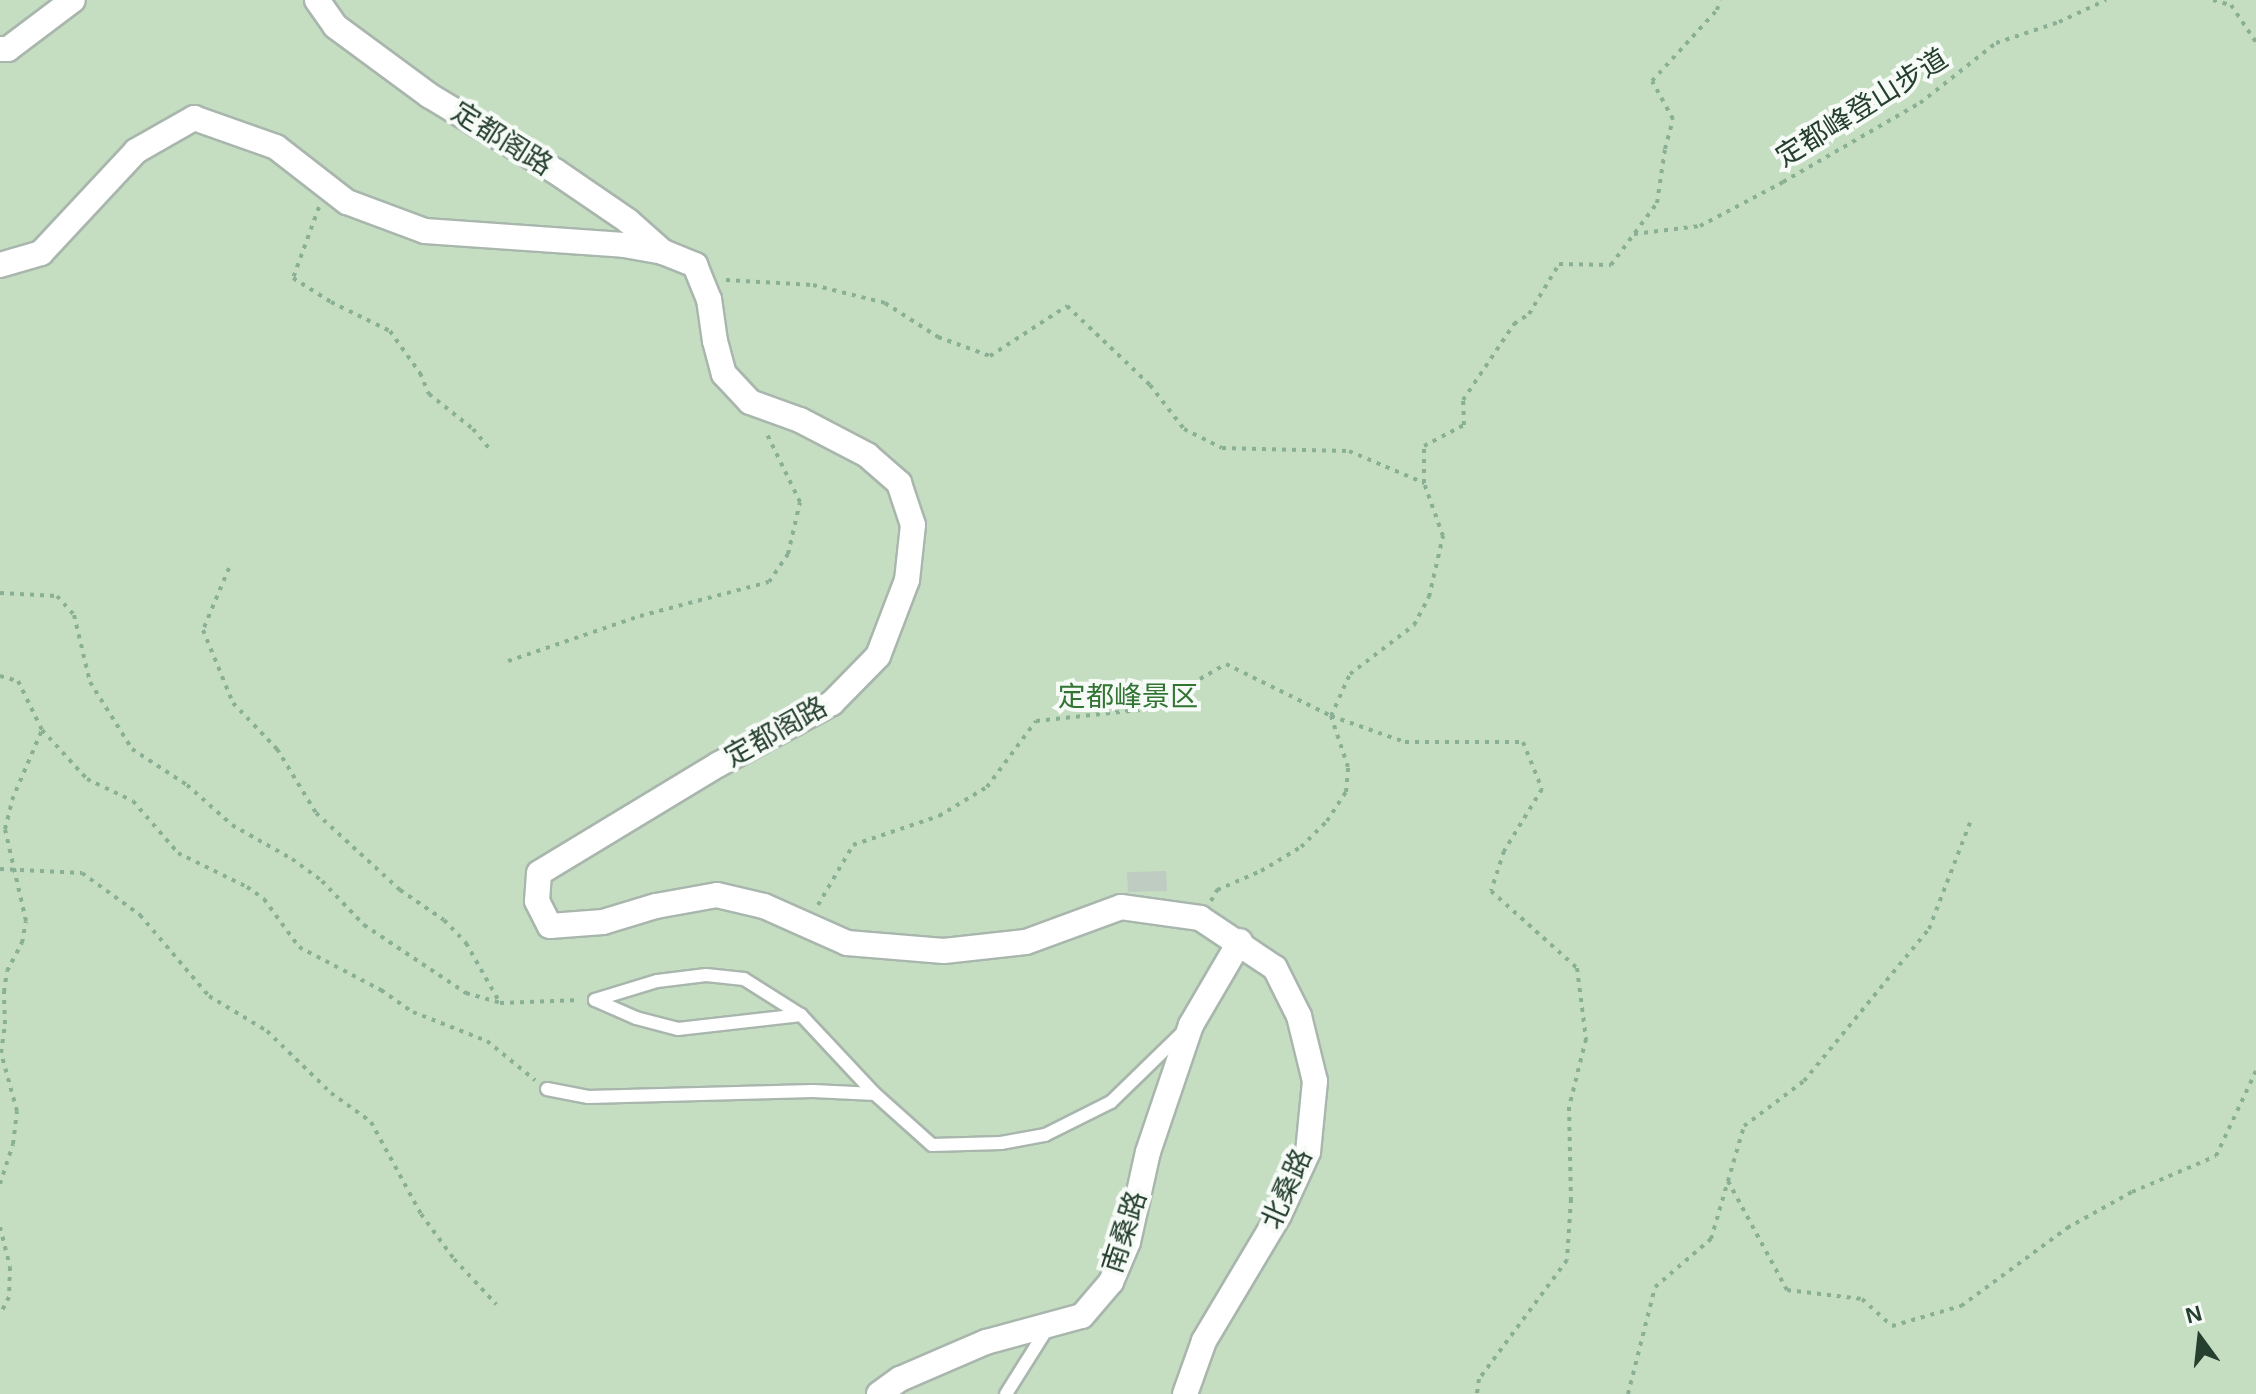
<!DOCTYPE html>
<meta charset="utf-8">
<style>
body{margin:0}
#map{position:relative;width:2256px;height:1394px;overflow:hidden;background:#e7eee8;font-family:Helvetica,"Noto Sans SC",sans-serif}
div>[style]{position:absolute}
.green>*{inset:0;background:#c5dec1}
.building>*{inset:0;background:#bfccc2}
.path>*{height:4px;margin-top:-2px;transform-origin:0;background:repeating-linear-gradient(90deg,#89b095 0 4px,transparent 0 10px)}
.roads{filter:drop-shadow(2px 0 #a9b6ad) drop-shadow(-2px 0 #a9b6ad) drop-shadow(0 2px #a9b6ad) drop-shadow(0 -2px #a9b6ad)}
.lane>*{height:12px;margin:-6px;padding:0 6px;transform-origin:6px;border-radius:6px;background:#fff}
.street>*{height:24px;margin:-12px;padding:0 12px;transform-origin:12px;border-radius:12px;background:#fff}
.secondary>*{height:24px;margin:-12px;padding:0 12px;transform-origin:12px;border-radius:12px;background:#fff}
span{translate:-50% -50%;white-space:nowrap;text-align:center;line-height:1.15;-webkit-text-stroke:8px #f7fbf8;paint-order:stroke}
.street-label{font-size:28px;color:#26402f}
.park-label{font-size:28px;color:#327432}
.north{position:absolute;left:2160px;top:1298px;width:80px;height:80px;-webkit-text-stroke:6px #f7fbf8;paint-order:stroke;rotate:345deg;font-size:22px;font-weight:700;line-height:32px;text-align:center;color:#26402f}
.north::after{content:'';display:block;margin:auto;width:28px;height:36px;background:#26402f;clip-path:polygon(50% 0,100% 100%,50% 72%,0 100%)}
</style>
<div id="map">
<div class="green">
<i style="clip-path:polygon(0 0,2256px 0,2256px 1394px,0 1394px)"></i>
</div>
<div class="building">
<i style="clip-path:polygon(1166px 871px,1167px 891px,1128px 892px,1127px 872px)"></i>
</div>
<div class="path">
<i style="left:2213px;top:0;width:19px;rotate:16deg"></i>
<i style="left:2231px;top:5px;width:45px;rotate:56deg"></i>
<i style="left:319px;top:207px;width:76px;rotate:110.1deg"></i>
<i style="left:293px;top:278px;width:45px;rotate:32.3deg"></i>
<i style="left:331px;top:302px;width:66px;rotate:26.2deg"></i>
<i style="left:390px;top:331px;width:52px;rotate:54.5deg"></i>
<i style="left:420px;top:373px;width:23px;rotate:67deg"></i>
<i style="left:429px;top:394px;width:56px;rotate:38.5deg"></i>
<i style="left:473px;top:429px;width:26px;rotate:50deg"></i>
<i style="left:1634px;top:234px;width:66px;rotate:-6.9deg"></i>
<i style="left:1700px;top:226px;width:94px;rotate:-27.9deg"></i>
<i style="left:1783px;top:182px;width:158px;rotate:-30deg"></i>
<i style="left:1920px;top:103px;width:97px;rotate:-38.3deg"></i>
<i style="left:1996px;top:43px;width:66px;rotate:-18.4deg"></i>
<i style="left:2059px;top:22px;width:52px;rotate:-25.1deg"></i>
<i style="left:726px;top:280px;width:87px;rotate:3.3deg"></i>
<i style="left:813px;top:285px;width:74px;rotate:14deg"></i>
<i style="left:885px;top:303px;width:63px;rotate:32.7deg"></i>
<i style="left:938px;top:337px;width:55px;rotate:20.1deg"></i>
<i style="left:990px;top:356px;width:92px;rotate:-33deg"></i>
<i style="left:1067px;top:306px;width:115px;rotate:43.6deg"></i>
<i style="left:1150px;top:385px;width:56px;rotate:52.3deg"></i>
<i style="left:1184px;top:429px;width:42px;rotate:26.6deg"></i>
<i style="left:1222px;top:448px;width:127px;rotate:1.4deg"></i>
<i style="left:1349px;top:451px;width:82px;rotate:23.1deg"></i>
<i style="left:229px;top:568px;width:67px;rotate:112.8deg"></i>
<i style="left:203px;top:630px;width:79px;rotate:67.7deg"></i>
<i style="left:233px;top:703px;width:64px;rotate:46.3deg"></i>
<i style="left:277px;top:749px;width:75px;rotate:58.6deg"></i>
<i style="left:316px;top:813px;width:114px;rotate:42.5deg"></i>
<i style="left:400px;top:890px;width:53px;rotate:34.3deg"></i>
<i style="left:444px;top:920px;width:32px;rotate:46deg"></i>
<i style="left:466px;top:943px;width:69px;rotate:60.5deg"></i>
<i style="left:0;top:593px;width:57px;rotate:3deg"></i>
<i style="left:57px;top:596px;width:25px;rotate:48deg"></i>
<i style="left:74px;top:615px;width:69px;rotate:76.6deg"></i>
<i style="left:90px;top:682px;width:79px;rotate:57.9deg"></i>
<i style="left:132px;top:749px;width:66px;rotate:33.2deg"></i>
<i style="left:187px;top:785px;width:60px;rotate:41.6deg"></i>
<i style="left:232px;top:825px;width:69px;rotate:29.5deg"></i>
<i style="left:292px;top:859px;width:37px;rotate:36deg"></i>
<i style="left:322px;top:881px;width:61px;rotate:46.3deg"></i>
<i style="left:364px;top:925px;width:123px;rotate:33.7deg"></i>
<i style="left:466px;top:993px;width:35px;rotate:16deg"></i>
<i style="left:500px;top:1003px;width:80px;rotate:-2.1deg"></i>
<i style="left:508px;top:661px;width:139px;rotate:-18.8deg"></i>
<i style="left:640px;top:616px;width:133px;rotate:-14.8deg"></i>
<i style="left:769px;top:582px;width:34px;rotate:-56deg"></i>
<i style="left:788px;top:554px;width:53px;rotate:-77deg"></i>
<i style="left:800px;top:502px;width:78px;rotate:-115.9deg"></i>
<i style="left:0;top:676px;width:19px;rotate:16deg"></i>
<i style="left:18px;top:681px;width:55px;rotate:63.9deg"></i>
<i style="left:42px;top:730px;width:67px;rotate:47.4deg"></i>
<i style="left:87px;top:779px;width:51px;rotate:25.6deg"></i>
<i style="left:133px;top:801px;width:69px;rotate:49.1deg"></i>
<i style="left:178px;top:853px;width:77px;rotate:26.2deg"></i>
<i style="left:247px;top:887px;width:21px;rotate:35deg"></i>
<i style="left:264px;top:899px;width:59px;rotate:53.9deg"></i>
<i style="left:299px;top:947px;width:93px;rotate:27.7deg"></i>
<i style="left:381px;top:990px;width:39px;rotate:35deg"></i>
<i style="left:413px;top:1012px;width:79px;rotate:21.4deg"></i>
<i style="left:487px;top:1041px;width:62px;rotate:39.1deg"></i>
<i style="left:1331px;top:716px;width:78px;rotate:19.4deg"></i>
<i style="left:1405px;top:742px;width:118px"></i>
<i style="left:1523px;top:742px;width:51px;rotate:68deg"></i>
<i style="left:1542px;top:789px;width:73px;rotate:121.5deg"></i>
<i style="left:1504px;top:851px;width:42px;rotate:108deg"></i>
<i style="left:1491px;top:891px;width:115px;rotate:41.8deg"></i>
<i style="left:1577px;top:968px;width:72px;rotate:82.8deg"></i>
<i style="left:1586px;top:1039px;width:70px;rotate:104deg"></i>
<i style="left:1569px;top:1107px;width:92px;rotate:88.8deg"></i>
<i style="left:1571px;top:1199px;width:61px;rotate:93.8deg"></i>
<i style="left:1567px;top:1260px;width:148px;rotate:126.5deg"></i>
<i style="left:1479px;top:1379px;width:15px;rotate:98deg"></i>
<i style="left:0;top:869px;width:82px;rotate:2.8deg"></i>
<i style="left:82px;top:873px;width:72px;rotate:35.9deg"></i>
<i style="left:140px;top:915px;width:106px;rotate:49.6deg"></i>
<i style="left:209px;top:996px;width:68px;rotate:31.1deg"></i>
<i style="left:267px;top:1031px;width:89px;rotate:44.1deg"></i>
<i style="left:331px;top:1093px;width:49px;rotate:35.9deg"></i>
<i style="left:371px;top:1122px;width:105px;rotate:61.5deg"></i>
<i style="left:421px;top:1214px;width:56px;rotate:53.7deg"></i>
<i style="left:454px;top:1259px;width:62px;rotate:47deg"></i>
<i style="left:1211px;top:901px;width:13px;rotate:-61deg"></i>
<i style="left:1217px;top:890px;width:48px;rotate:-23.4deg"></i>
<i style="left:1261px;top:871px;width:47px;rotate:-31deg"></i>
<i style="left:1301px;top:847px;width:37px;rotate:-45deg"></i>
<i style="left:1327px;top:821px;width:35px;rotate:-57deg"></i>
<i style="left:1346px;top:792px;width:25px;rotate:-85deg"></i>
<i style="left:1348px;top:767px;width:54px;rotate:-108.4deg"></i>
<i style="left:818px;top:905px;width:69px;rotate:-59.7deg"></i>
<i style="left:853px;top:845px;width:91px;rotate:-18.6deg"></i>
<i style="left:939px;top:816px;width:56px;rotate:-31.1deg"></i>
<i style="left:987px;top:787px;width:82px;rotate:-53.4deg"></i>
<i style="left:1036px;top:721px;width:113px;rotate:-6.1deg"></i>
<i style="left:1148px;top:709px;width:90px;rotate:-30deg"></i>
<i style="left:1226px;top:664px;width:117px;rotate:26.3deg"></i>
<i style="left:1331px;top:716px;width:46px;rotate:-65.7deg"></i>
<i style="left:1350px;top:674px;width:81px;rotate:-37.4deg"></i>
<i style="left:1414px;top:625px;width:32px;rotate:-62deg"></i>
<i style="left:1429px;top:597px;width:63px;rotate:-77.1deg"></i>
<i style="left:1443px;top:536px;width:56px;rotate:-109.7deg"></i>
<i style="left:1424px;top:483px;width:37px;rotate:-90deg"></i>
<i style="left:1424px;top:446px;width:45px;rotate:-27.7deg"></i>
<i style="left:1464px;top:425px;width:25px;rotate:-92deg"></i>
<i style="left:1463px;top:400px;width:92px;rotate:-56.1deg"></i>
<i style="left:1514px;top:324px;width:18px;rotate:-34deg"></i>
<i style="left:1529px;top:314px;width:58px;rotate:-59deg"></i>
<i style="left:1559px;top:264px;width:52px;rotate:1.1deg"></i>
<i style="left:1611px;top:265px;width:77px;rotate:-53.4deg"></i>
<i style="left:1657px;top:203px;width:55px;rotate:-81.6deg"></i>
<i style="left:1665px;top:149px;width:31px;rotate:-75deg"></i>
<i style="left:1673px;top:119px;width:43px;rotate:-118.9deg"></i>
<i style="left:1652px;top:81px;width:96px;rotate:-47.5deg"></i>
<i style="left:1717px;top:10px;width:10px;rotate:-73deg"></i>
<i style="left:1728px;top:1181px;width:124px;rotate:61.6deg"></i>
<i style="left:1787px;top:1290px;width:76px;rotate:6.8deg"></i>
<i style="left:1862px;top:1299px;width:40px;rotate:42deg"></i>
<i style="left:1892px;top:1326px;width:72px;rotate:-16.2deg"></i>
<i style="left:1961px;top:1306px;width:132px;rotate:-36.3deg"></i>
<i style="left:2067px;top:1228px;width:74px;rotate:-29deg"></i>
<i style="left:2132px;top:1192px;width:91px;rotate:-23.2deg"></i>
<i style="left:2216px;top:1156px;width:94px;rotate:-64.8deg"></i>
<i style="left:0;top:1184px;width:42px;rotate:-72deg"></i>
<i style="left:13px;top:1144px;width:33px;rotate:-83deg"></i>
<i style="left:17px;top:1111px;width:60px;rotate:-105.4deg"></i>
<i style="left:1px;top:1053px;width:29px;rotate:-82deg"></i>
<i style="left:5px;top:1024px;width:32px;rotate:-92deg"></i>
<i style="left:4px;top:992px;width:21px;rotate:-82deg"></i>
<i style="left:7px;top:971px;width:32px;rotate:-62deg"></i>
<i style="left:22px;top:943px;width:22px;rotate:-80deg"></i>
<i style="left:26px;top:921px;width:94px;rotate:-102.9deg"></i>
<i style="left:5px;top:829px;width:30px;rotate:-76deg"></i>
<i style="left:12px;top:800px;width:76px;rotate:-66.8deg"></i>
<i style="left:0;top:1227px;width:41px;rotate:76deg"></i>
<i style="left:10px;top:1267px;width:30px;rotate:92deg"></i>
<i style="left:9px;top:1297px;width:20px;rotate:117deg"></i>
<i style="left:1628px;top:1394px;width:110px;rotate:-75.8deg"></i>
<i style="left:1655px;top:1287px;width:74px;rotate:-40.6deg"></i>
<i style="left:1711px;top:1239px;width:118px;rotate:-73.7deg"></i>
<i style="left:1744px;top:1126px;width:75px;rotate:-36.9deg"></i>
<i style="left:1804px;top:1081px;width:197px;rotate:-50.6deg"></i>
<i style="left:1929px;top:929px;width:114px;rotate:-68.9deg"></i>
</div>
<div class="roads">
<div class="lane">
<i style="left:801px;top:1015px;width:67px;rotate:-147.7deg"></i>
<i style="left:744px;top:979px;width:38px;rotate:-174deg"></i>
<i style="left:706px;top:975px;width:49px;rotate:173deg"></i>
<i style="left:657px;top:981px;width:65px;rotate:163deg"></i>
<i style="left:595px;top:1000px;width:45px;rotate:23.7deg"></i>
<i style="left:636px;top:1018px;width:43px;rotate:14.7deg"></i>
<i style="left:678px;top:1029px;width:124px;rotate:-6.5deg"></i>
<i style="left:801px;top:1015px;width:108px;rotate:46.9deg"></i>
<i style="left:875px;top:1094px;width:76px;rotate:41.8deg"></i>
<i style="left:932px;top:1145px;width:69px;rotate:-1.7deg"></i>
<i style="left:1001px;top:1143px;width:45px;rotate:-10.3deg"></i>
<i style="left:1045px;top:1135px;width:74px;rotate:-26.6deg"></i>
<i style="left:1111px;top:1102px;width:100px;rotate:-44.2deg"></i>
<i style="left:547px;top:1089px;width:42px;rotate:11deg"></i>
<i style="left:588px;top:1097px;width:225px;rotate:-1.5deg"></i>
<i style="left:813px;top:1091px;width:62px;rotate:2.8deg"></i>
<i style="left:1006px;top:1394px;width:77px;rotate:-57.8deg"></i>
</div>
<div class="street">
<i style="left:0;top:265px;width:43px;rotate:-16.3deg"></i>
<i style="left:41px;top:253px;width:139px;rotate:-47deg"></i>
<i style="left:136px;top:151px;width:67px;rotate:-29.6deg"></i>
<i style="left:194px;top:118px;width:87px;rotate:19.5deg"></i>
<i style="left:276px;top:147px;width:90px;rotate:37.8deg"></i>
<i style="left:347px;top:202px;width:83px;rotate:20.4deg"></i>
<i style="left:425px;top:231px;width:199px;rotate:4deg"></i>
<i style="left:624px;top:245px;width:40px;rotate:10deg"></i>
</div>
<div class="secondary">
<i style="left:317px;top:0;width:32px;rotate:55deg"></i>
<i style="left:335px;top:26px;width:118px;rotate:36.4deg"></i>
<i style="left:430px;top:96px;width:146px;rotate:31deg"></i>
<i style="left:555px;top:171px;width:88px;rotate:34.4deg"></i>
<i style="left:628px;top:221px;width:47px;rotate:41.5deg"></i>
<i style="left:663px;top:252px;width:35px;rotate:22deg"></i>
<i style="left:695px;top:265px;width:37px;rotate:68deg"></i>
<i style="left:709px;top:299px;width:42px;rotate:81.9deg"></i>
<i style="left:715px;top:341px;width:34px;rotate:75deg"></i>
<i style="left:724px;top:374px;width:38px;rotate:47deg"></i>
<i style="left:750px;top:402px;width:53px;rotate:19.8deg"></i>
<i style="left:800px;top:420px;width:76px;rotate:27.6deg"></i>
<i style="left:867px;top:455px;width:43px;rotate:41.2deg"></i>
<i style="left:899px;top:483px;width:44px;rotate:71.6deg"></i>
<i style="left:913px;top:525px;width:55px;rotate:96.2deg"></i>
<i style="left:907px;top:580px;width:81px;rotate:110.9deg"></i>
<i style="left:878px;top:656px;width:66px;rotate:134.4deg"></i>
<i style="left:832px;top:703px;width:128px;rotate:151.6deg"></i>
<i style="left:719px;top:764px;width:210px;rotate:148.8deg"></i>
<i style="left:539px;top:873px;width:28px;rotate:94deg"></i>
<i style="left:537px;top:901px;width:28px;rotate:63deg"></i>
<i style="left:550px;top:926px;width:53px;rotate:-4.3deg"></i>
<i style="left:603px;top:922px;width:55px;rotate:-16.8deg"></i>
<i style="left:656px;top:906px;width:62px;rotate:-10.2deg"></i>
<i style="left:717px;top:895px;width:48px;rotate:13.2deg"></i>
<i style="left:764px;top:906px;width:91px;rotate:24deg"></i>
<i style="left:847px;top:943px;width:97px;rotate:4.7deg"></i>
<i style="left:944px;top:951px;width:82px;rotate:-6.3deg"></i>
<i style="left:1026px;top:942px;width:101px;rotate:-20.2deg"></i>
<i style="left:1121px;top:907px;width:80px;rotate:7.9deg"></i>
<i style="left:1200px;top:918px;width:90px;rotate:33.7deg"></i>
<i style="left:1275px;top:968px;width:54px;rotate:63.4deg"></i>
<i style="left:1299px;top:1016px;width:67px;rotate:76.2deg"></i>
<i style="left:1315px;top:1081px;width:71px;rotate:95.6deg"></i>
<i style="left:1308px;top:1152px;width:69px;rotate:114.7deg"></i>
<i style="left:1279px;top:1215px;width:147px;rotate:120.8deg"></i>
<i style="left:1204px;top:1341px;width:56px;rotate:109.7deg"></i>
<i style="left:0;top:49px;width:8px"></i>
<i style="left:8px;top:49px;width:81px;rotate:-37deg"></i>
<i style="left:879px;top:1394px;width:26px;rotate:-36deg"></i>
<i style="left:900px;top:1379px;width:94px;rotate:-23.3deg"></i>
<i style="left:986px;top:1342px;width:99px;rotate:-15.2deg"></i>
<i style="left:1082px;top:1316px;width:45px;rotate:-49.5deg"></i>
<i style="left:1111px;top:1282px;width:43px;rotate:-67deg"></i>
<i style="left:1128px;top:1242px;width:92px;rotate:-77.5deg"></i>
<i style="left:1148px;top:1152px;width:134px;rotate:-71.3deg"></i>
<i style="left:1191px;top:1025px;width:97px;rotate:-59.7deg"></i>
</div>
</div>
<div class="street-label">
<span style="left:1862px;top:108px;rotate:-32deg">定都峰登山步道</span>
<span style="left:502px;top:139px;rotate:32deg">定都阁路</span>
<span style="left:776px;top:732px;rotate:-29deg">定都阁路</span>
<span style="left:1287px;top:1189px;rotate:-66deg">北桑路</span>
<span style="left:1125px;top:1232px;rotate:-72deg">南桑路</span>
</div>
<div class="park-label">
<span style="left:1128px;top:697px">定都峰景区</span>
</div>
<div class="north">N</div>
</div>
